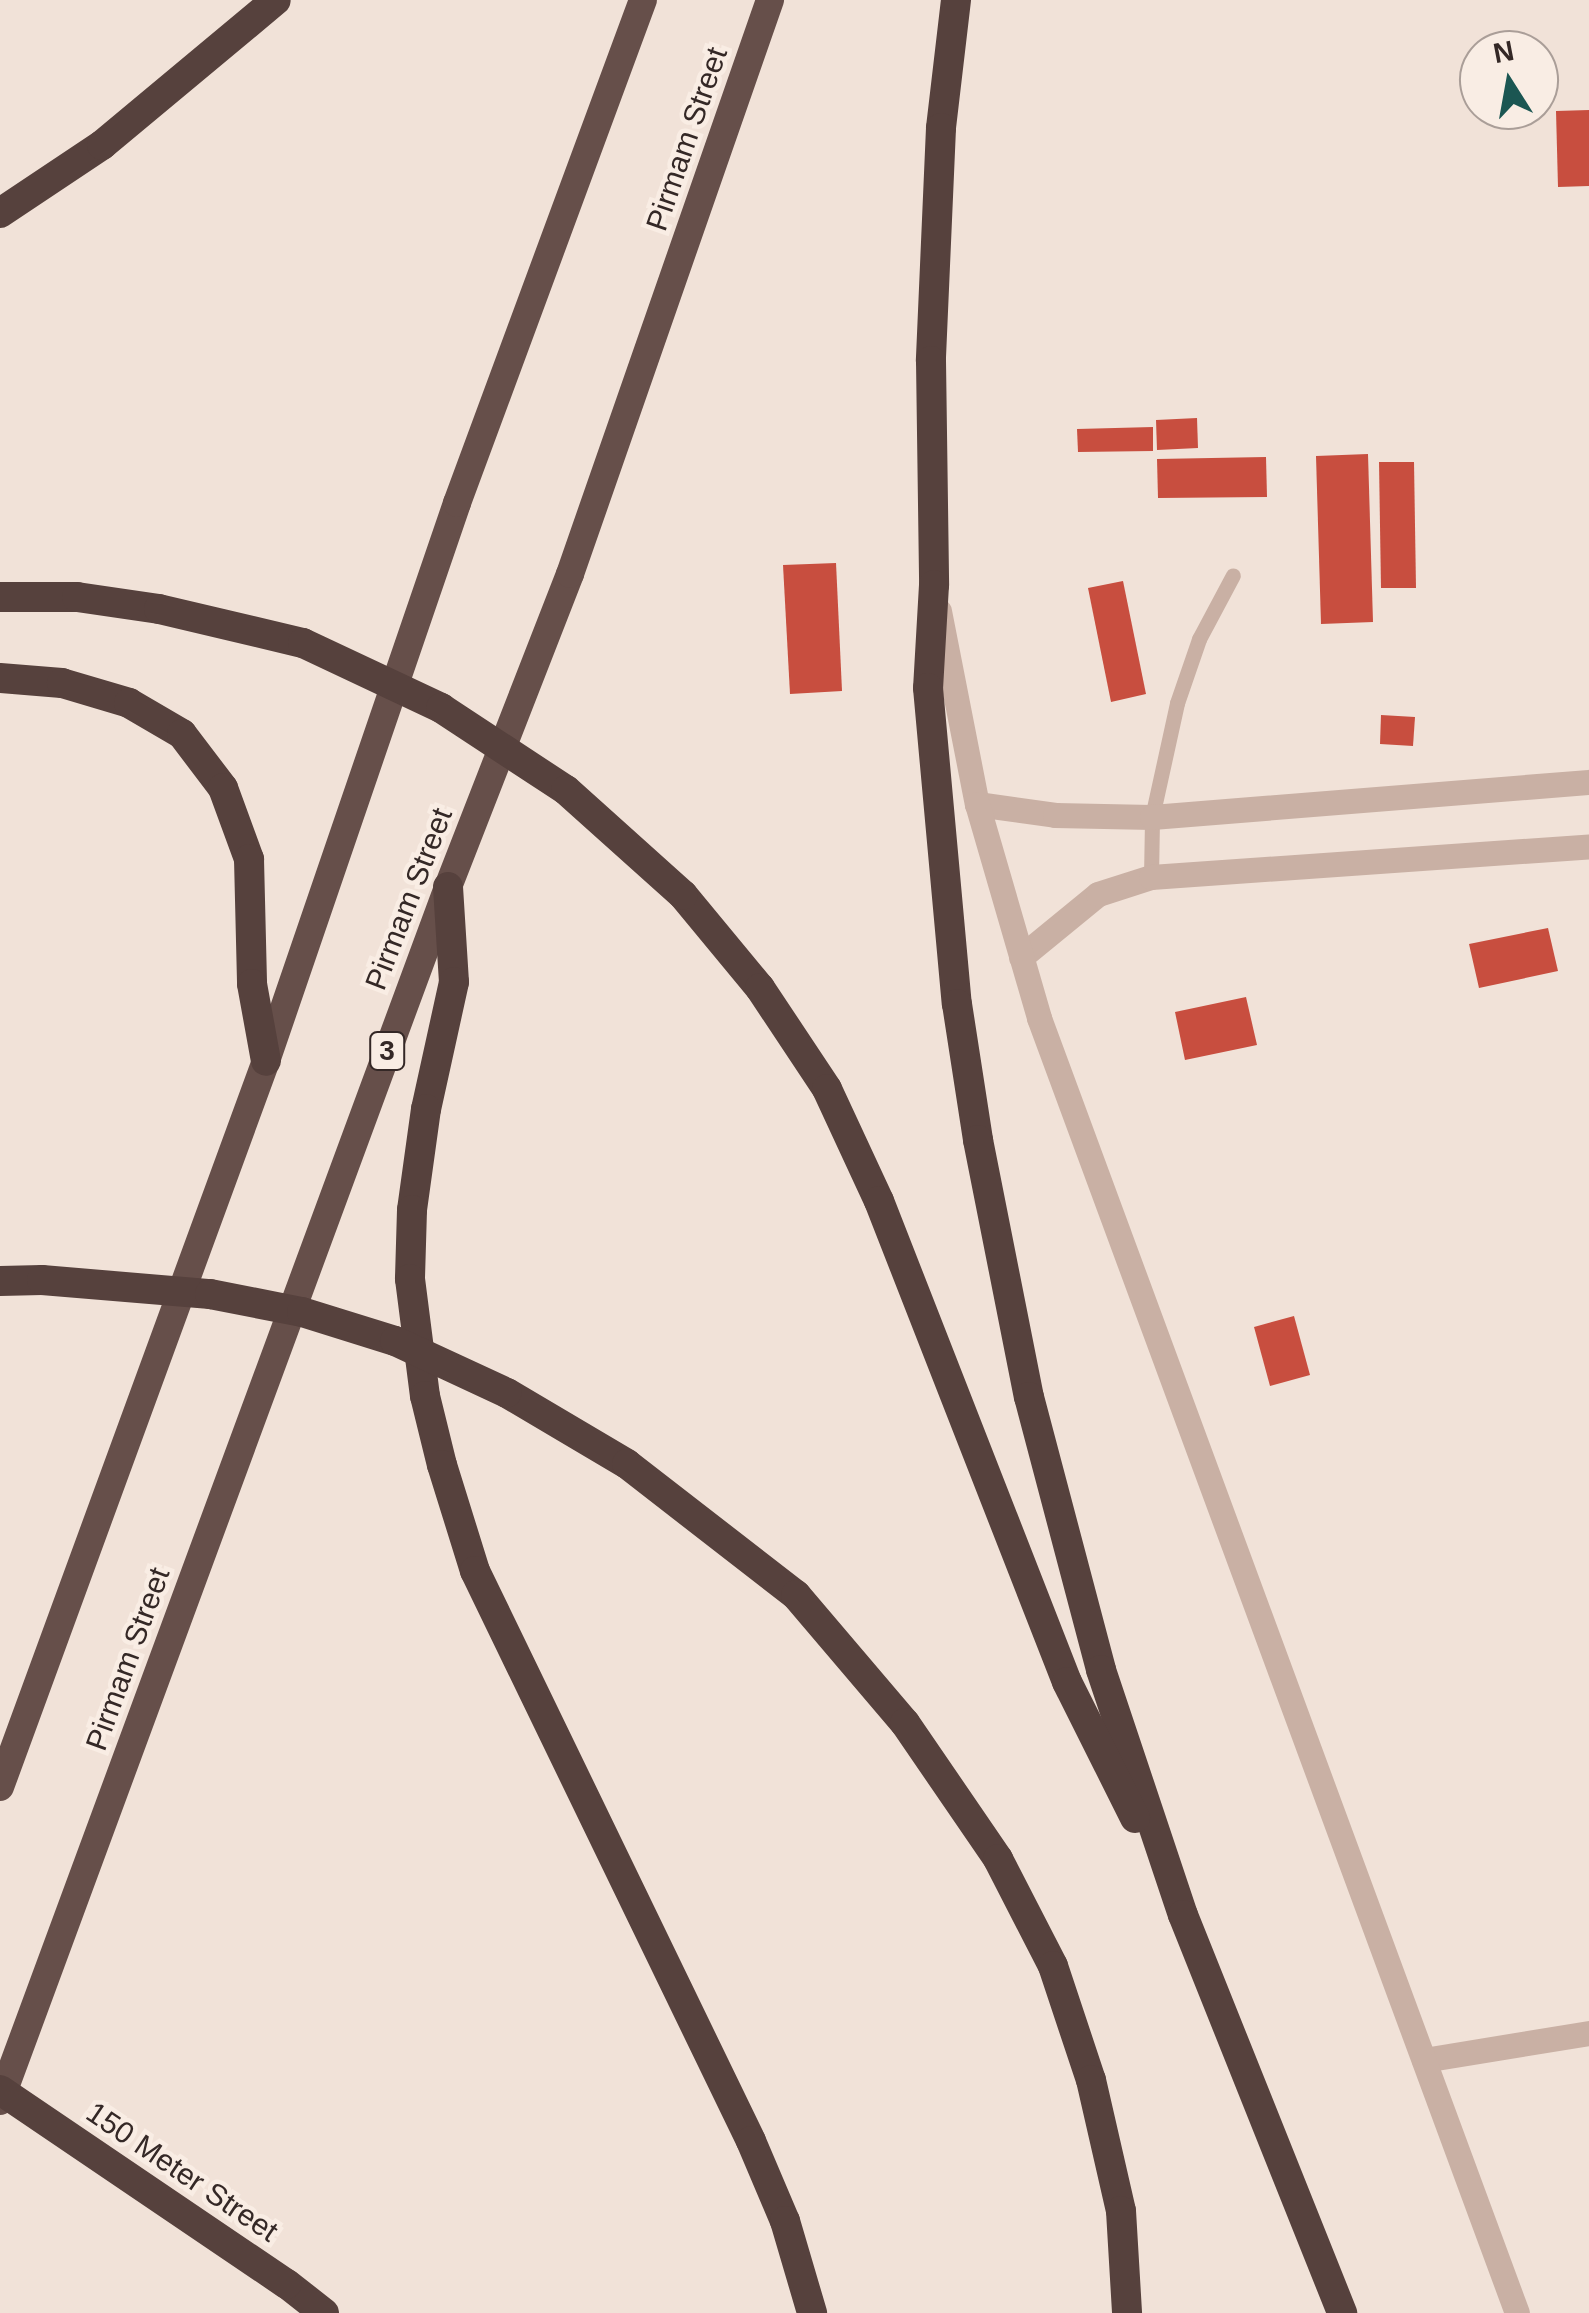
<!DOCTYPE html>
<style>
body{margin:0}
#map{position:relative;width:1589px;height:2313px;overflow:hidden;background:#f1e2d8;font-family:Helvetica,sans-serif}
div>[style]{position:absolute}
.building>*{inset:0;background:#c84e3f}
.service>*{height:15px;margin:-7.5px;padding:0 7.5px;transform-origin:7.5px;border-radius:7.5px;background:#c9b0a4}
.minor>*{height:25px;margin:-12.5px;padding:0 12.5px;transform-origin:12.5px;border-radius:12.5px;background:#c9b0a4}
.tertiary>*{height:25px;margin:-12.5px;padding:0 12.5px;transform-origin:12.5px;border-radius:12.5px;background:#c9b0a4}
.trunk>*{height:28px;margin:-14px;padding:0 14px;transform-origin:14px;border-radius:14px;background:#664f4a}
.motorway>*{height:30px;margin:-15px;padding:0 15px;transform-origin:15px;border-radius:15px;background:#56413d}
.motorway-bridge>*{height:30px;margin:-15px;padding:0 15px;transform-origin:15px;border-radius:15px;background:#56413d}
span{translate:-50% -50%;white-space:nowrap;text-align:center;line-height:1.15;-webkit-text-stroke:9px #f9ede4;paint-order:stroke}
.shield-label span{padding:2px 8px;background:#f9ede4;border:2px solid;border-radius:8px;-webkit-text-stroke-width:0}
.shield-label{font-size:28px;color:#342826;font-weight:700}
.street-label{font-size:30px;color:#342826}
.north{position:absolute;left:1459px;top:30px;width:100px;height:100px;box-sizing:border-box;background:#f9ede4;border:2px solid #aa9e98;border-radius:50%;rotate:349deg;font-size:28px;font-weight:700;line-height:40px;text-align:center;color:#342826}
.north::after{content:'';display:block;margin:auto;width:35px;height:45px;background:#1b5652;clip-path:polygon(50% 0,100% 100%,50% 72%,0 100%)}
</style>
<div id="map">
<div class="building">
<i style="clip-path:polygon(1589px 110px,1589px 186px,1558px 187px,1556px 111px)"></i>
<i style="clip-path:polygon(1197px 418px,1198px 448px,1157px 450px,1156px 420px)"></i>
<i style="clip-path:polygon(1153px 427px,1153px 451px,1078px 452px,1077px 429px)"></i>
<i style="clip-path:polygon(1368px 454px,1373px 622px,1321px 624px,1316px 456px)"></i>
<i style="clip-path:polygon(1266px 457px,1267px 497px,1158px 498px,1157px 459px)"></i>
<i style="clip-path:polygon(1379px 462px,1414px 462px,1416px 588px,1381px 588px)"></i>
<i style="clip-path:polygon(836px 563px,842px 691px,790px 694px,783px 565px)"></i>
<i style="clip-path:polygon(1123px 581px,1146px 694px,1111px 702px,1088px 588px)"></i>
<i style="clip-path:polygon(1381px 715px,1415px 717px,1413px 746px,1380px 744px)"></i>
<i style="clip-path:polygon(1548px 928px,1558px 971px,1479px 988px,1469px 944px)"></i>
<i style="clip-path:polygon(1246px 997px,1257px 1045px,1185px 1060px,1175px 1012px)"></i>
<i style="clip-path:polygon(1294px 1316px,1310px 1375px,1270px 1386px,1254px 1327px)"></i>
</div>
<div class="service">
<i style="left:1151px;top:877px;width:60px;rotate:-89deg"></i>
<i style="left:1152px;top:817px;width:117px;rotate:-77.6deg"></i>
<i style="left:1177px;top:703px;width:68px;rotate:-71deg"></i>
<i style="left:1199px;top:639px;width:72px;rotate:-62deg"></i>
</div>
<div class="minor">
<i style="left:977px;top:804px;width:79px;rotate:8deg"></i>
<i style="left:1055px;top:815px;width:97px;rotate:1.2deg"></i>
<i style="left:1152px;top:817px;width:438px;rotate:-4.6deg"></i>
<i style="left:1021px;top:957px;width:99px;rotate:-39.3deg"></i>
<i style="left:1098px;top:894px;width:56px;rotate:-17.8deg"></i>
<i style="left:1151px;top:877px;width:439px;rotate:-4deg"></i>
<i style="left:1424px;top:2060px;width:167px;rotate:-9.3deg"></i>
</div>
<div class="tertiary">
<i style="left:939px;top:611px;width:197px;rotate:78.9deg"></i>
<i style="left:977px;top:804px;width:223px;rotate:73.8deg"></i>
<i style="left:1039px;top:1018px;width:1380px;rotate:69.74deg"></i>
</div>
<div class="trunk">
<i style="left:0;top:1787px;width:773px;rotate:-69.88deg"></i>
<i style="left:266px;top:1061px;width:590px;rotate:-71.1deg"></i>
<i style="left:457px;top:503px;width:536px;rotate:-69.71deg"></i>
<i style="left:0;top:2101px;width:1294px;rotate:-69.74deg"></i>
<i style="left:448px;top:887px;width:336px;rotate:-68.7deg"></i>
<i style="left:570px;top:574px;width:608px;rotate:-70.79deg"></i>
</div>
<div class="motorway">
<i style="left:956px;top:0;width:129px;rotate:96.7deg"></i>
<i style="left:941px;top:128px;width:233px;rotate:92.5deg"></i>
<i style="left:931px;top:361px;width:224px;rotate:89.2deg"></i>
<i style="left:934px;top:585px;width:103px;rotate:93.3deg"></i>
<i style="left:928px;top:688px;width:317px;rotate:84.8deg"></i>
<i style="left:957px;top:1004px;width:138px;rotate:81.2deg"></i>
<i style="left:978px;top:1140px;width:262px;rotate:78.8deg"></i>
<i style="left:1029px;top:1397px;width:282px;rotate:75.2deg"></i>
<i style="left:1101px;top:1670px;width:258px;rotate:71.5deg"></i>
<i style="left:1183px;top:1915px;width:429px;rotate:68.2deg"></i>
<i style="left:0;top:213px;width:123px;rotate:-33.7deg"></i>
<i style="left:102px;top:145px;width:226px;rotate:-39.8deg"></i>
<i style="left:0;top:597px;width:77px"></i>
<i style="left:77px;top:597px;width:83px;rotate:8.3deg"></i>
<i style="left:0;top:678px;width:62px;rotate:4.6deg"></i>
<i style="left:62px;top:683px;width:70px;rotate:16.6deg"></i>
<i style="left:129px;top:703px;width:61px;rotate:30.3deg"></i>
<i style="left:182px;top:734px;width:68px;rotate:52.8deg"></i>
<i style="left:223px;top:788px;width:76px;rotate:69.9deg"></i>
<i style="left:249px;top:859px;width:125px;rotate:88.6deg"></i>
<i style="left:252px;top:984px;width:78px;rotate:79.7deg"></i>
<i style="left:448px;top:887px;width:95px;rotate:86.4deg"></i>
<i style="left:454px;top:982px;width:130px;rotate:102.4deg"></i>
<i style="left:426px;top:1109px;width:102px;rotate:97.9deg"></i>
<i style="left:412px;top:1210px;width:69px;rotate:91.7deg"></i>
<i style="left:410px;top:1279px;width:118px;rotate:82.7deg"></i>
<i style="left:425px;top:1396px;width:71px;rotate:76.2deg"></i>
<i style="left:442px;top:1465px;width:111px;rotate:72.7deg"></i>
<i style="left:475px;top:1571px;width:633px;rotate:64.16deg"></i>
<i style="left:751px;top:2141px;width:87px;rotate:67deg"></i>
<i style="left:785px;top:2221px;width:96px;rotate:73.6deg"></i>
<i style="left:683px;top:895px;width:121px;rotate:50.4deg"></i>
<i style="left:760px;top:988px;width:121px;rotate:56.4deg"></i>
<i style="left:827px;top:1089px;width:123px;rotate:65.1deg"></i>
<i style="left:879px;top:1201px;width:516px;rotate:68.65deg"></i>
<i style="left:1067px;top:1682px;width:152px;rotate:63.4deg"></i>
<i style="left:507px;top:1393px;width:139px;rotate:30.6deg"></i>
<i style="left:627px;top:1464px;width:214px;rotate:37.8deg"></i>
<i style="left:796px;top:1595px;width:168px;rotate:49.6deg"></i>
<i style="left:905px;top:1723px;width:165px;rotate:55.6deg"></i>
<i style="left:998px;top:1859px;width:120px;rotate:62.8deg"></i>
<i style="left:1053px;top:1966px;width:120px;rotate:71.6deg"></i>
<i style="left:1091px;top:2080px;width:134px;rotate:77.1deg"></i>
<i style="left:1121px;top:2211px;width:102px;rotate:86.6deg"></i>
<i style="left:287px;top:2284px;width:47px;rotate:38.1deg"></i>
</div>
<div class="motorway-bridge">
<i style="left:159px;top:609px;width:148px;rotate:13.3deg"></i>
<i style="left:303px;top:643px;width:153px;rotate:25.2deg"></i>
<i style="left:441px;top:708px;width:149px;rotate:33.3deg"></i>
<i style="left:566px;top:790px;width:157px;rotate:41.9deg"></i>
<i style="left:0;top:1281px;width:42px;rotate:-1.4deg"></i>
<i style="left:42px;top:1280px;width:169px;rotate:4.8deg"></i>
<i style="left:210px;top:1294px;width:94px;rotate:11.1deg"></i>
<i style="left:302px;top:1312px;width:97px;rotate:17.3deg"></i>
<i style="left:395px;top:1341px;width:123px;rotate:24.9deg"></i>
<i style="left:0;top:2090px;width:346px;rotate:34.1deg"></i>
</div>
<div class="shield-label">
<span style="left:387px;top:1051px">3</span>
</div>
<div class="street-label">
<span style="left:687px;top:139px;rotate:-71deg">Pirmam Street</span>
<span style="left:409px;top:899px;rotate:-69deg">Pirmam Street</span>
<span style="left:128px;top:1659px;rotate:-70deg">Pirmam Street</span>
<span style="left:182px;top:2172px;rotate:34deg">150 Meter Street</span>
</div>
<div class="north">N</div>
</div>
